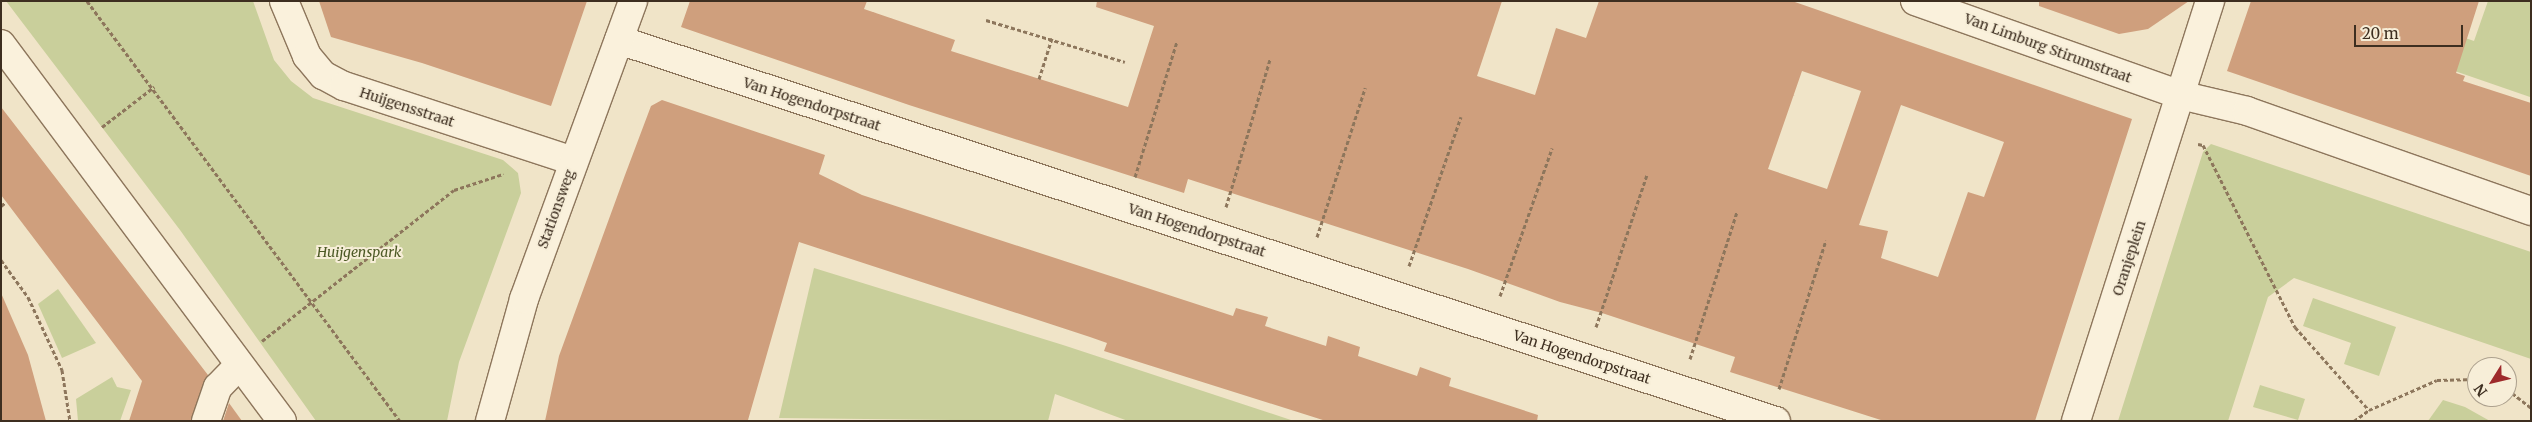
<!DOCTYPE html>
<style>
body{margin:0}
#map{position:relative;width:2532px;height:422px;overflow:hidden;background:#f0e4c8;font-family:Merriweather,serif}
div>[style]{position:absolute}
.green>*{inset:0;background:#c9cf9b}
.building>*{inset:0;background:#cf9f7d}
.path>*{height:3px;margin-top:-1.5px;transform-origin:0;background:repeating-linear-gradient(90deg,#8d765c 0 4px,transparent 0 6.5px)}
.roads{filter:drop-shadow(1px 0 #8d765c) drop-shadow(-1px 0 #8d765c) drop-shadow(0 1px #8d765c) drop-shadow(0 -1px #8d765c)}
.minor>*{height:28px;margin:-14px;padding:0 14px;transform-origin:14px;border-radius:14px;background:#faf1dc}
span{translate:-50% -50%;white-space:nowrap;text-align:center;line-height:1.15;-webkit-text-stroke:4px #f7eed8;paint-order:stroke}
.street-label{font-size:14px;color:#3d2e20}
.park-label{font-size:14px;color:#4d5a26;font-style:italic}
.frame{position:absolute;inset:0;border:2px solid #3d2e20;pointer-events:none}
.north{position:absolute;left:2467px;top:357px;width:50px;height:50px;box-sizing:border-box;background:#f7eed8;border:1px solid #ada18e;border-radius:50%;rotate:234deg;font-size:14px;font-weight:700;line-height:20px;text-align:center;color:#3d2e20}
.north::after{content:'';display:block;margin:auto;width:18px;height:22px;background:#9e2a2b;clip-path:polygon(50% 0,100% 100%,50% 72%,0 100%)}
.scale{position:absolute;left:2354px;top:25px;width:109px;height:22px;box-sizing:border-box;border:2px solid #3d2e20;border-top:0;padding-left:6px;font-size:15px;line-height:18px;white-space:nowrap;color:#3d2e20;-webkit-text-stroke:4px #f7eed8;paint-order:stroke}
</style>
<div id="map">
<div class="green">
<i style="clip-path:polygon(6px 1px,253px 1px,274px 60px,291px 81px,313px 98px,503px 160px,518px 173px,521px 193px,459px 362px,447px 421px,316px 421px,180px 230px)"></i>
<i style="clip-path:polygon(2488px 1px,2531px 1px,2530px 97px,2394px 50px,2405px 17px,2474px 41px)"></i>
<i style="clip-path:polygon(2211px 144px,2531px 252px,2531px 359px,2294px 278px,2268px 297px,2228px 421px,2118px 421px,2203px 152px)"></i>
<i style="clip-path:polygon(814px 268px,1063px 345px,1294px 421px,1128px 421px,1055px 394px,1048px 421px,779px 418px)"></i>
<i style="clip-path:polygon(58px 289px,96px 343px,62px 358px,38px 304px)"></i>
<i style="clip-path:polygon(2313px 298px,2396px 327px,2379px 376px,2344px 364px,2351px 343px,2303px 326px)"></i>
<i style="clip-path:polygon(112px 377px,117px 387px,131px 390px,120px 421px,78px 421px,76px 399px)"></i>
<i style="clip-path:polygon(2260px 385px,2305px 399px,2298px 420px,2253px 407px)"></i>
<i style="clip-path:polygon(2443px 400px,2465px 407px,2490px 421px,2428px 421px)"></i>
</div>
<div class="building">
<i style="clip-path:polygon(319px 1px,587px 1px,551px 106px,422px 63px,331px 37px)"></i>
<i style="clip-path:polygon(evenodd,690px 1px,867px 1px,864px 9px,955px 40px,951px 51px,1128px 107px,1154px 26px,1096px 7px,1097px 1px,1502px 1px,1477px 76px,1535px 95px,1556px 28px,1586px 38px,1599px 1px,1792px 1px,2132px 119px,2035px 421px,1884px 421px,1730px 372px,1735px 357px,1602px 313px,1560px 302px,1468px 269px,1188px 179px,1184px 193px,909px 105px,681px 27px,690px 1px,1802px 71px,1861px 91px,1827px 189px,1768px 169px,1802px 71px,690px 1px,1901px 105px,2004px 142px,1984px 197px,1968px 192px,1938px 277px,1881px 258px,1888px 231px,1859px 225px,1901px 105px)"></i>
<i style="clip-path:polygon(2039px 1px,2189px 1px,2148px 29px,2119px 34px,2039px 6px)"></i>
<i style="clip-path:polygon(2251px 1px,2479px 1px,2456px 73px,2465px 76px,2463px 81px,2531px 103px,2531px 176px,2227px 71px)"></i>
<i style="clip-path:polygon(662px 100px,825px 155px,819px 174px,862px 195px,1233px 316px,1236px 308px,1268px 317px,1265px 326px,1326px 346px,1328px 336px,1360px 347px,1358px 356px,1417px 376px,1420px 367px,1451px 378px,1449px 386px,1538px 415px,1537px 421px,1326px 421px,1104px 351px,1107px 343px,1090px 337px,799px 242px,748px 420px,545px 421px,559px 356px,625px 175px,651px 106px)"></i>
<i style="clip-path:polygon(1px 107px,208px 375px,191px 421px,129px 421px,142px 381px,1px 195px)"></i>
<i style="clip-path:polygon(1px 293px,28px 355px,46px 421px,1px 421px)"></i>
<i style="clip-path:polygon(229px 403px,242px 421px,223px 421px)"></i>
</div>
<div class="path">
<i style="left:87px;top:1px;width:524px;rotate:53.31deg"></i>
<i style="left:986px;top:20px;width:145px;rotate:16.8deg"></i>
<i style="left:1039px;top:79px;width:43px;rotate:-72.4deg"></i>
<i style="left:102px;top:127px;width:66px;rotate:-37.6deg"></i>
<i style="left:2198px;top:144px;width:5px;rotate:11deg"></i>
<i style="left:2203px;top:145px;width:204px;rotate:63.2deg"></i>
<i style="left:2295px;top:327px;width:111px;rotate:48.3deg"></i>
<i style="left:1135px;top:177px;width:142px;rotate:-72.8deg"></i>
<i style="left:1px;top:206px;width:6px;rotate:-39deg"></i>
<i style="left:1226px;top:207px;width:154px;rotate:-73.4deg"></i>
<i style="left:1317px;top:237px;width:157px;rotate:-72.1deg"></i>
<i style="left:1px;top:260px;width:46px;rotate:53.9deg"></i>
<i style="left:28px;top:297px;width:81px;rotate:65deg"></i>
<i style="left:62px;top:370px;width:52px;rotate:81.1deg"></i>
<i style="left:1409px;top:266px;width:158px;rotate:-70.8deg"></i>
<i style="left:1500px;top:296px;width:157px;rotate:-70.6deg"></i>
<i style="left:1596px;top:327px;width:160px;rotate:-71.5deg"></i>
<i style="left:262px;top:341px;width:244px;rotate:-38.2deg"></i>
<i style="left:454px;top:190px;width:52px;rotate:-18.1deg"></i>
<i style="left:1690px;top:359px;width:154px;rotate:-72.3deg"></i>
<i style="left:1779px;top:389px;width:156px;rotate:-72.5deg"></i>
<i style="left:2507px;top:389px;width:31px;rotate:38deg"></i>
<i style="left:2354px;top:421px;width:19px;rotate:-36deg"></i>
<i style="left:2369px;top:410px;width:74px;rotate:-23.8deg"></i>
<i style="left:2437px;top:380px;width:40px;rotate:-1.4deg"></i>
</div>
<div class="roads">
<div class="minor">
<i style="left:284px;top:1px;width:60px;rotate:67.3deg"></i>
<i style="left:307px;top:56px;width:25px;rotate:50deg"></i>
<i style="left:323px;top:75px;width:24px;rotate:28deg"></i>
<i style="left:344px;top:86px;width:241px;rotate:18.1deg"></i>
<i style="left:1915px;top:1px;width:281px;rotate:19.5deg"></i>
<i style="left:2180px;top:95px;width:69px;rotate:13.4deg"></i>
<i style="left:2247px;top:111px;width:301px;rotate:19.4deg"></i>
<i style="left:619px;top:40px;width:1218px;rotate:18.23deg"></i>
<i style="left:1px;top:44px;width:470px;rotate:53.3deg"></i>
<i style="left:206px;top:421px;width:36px;rotate:-71deg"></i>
<i style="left:218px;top:387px;width:30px;rotate:-46deg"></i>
<i style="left:490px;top:421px;width:127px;rotate:-74.4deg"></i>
<i style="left:524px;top:299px;width:317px;rotate:-69.9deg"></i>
<i style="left:2076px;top:421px;width:441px;rotate:-72.3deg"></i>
</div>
</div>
<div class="street-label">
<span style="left:2048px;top:48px;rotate:20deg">Van Limburg Stirumstraat</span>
<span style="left:812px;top:104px;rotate:18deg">Van Hogendorpstraat</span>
<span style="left:407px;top:107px;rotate:18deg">Huijgensstraat</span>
<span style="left:556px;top:209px;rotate:-70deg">Stationsweg</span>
<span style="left:1197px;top:230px;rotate:18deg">Van Hogendorpstraat</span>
<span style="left:2129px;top:258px;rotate:-72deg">Oranjeplein</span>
<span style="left:1582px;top:357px;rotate:18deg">Van Hogendorpstraat</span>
</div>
<div class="park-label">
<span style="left:359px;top:252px">Huijgenspark</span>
</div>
<div class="frame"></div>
<div class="north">N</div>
<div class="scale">20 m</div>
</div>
